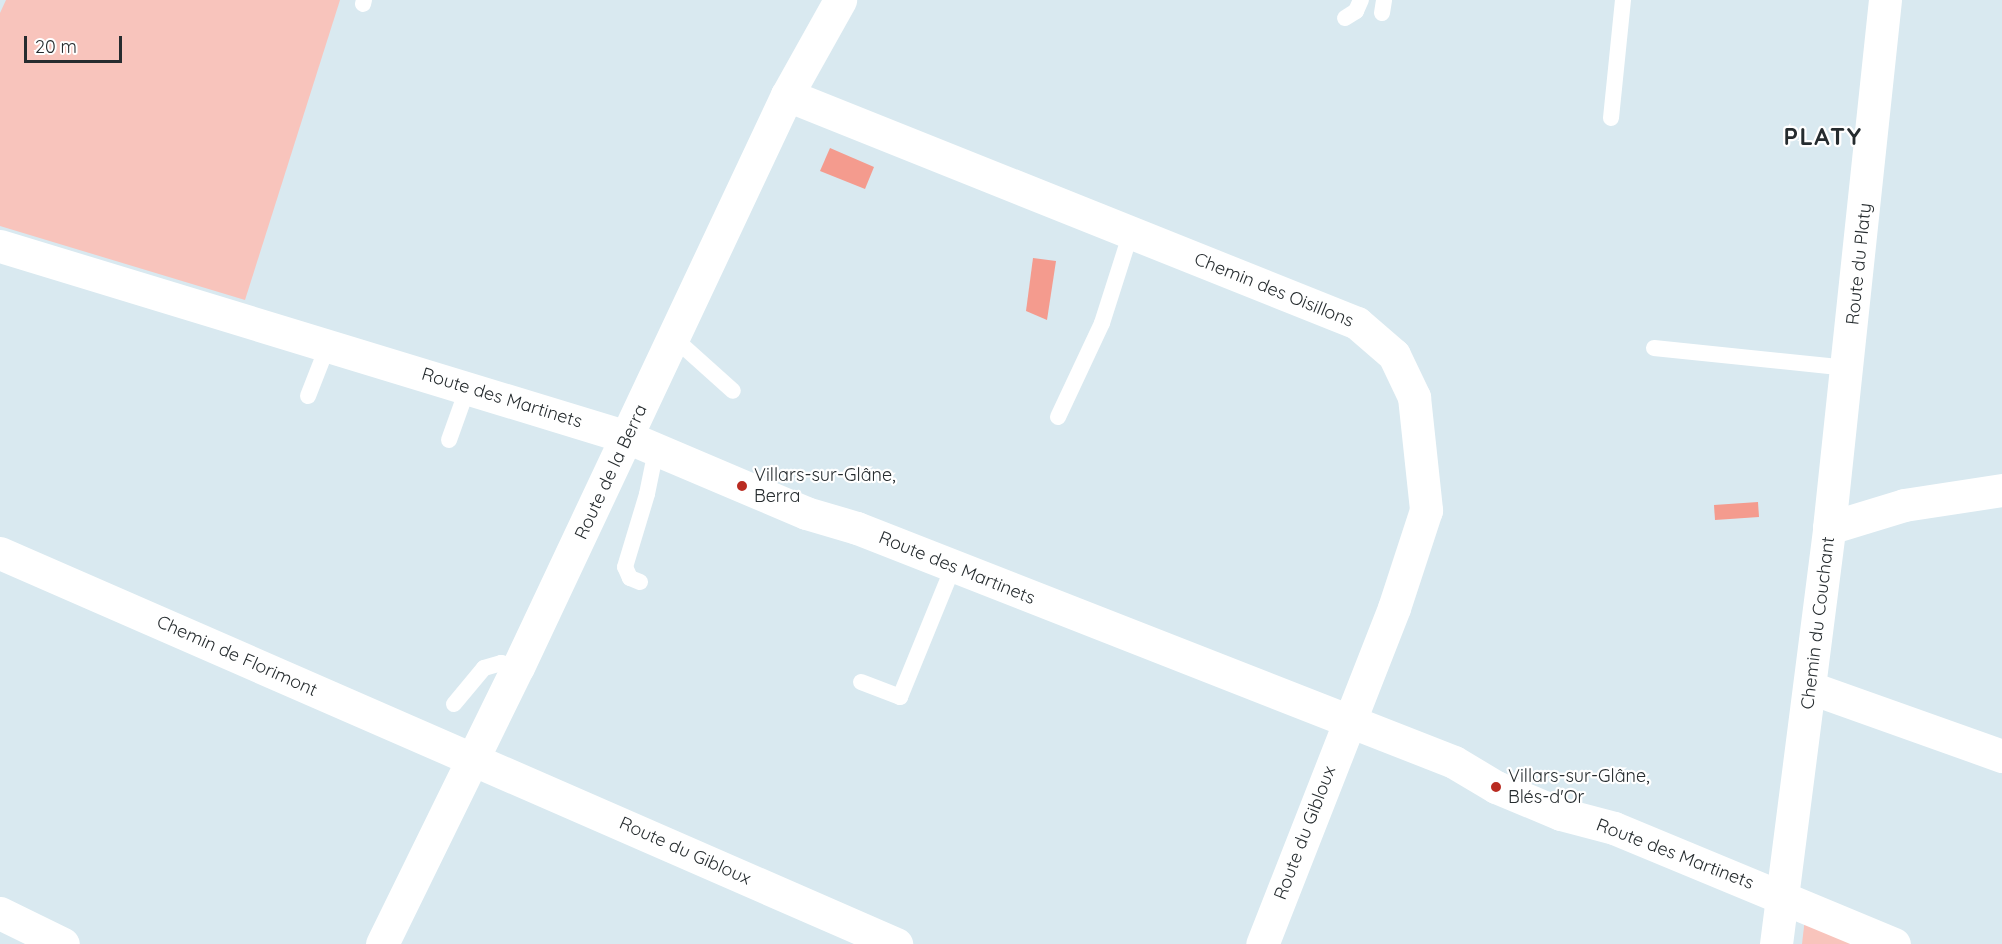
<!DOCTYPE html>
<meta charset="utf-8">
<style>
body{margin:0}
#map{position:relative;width:2002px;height:944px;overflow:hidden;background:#d9e9f0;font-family:Quicksand,sans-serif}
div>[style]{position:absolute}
.green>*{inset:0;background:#f8c4bc}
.water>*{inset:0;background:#f49b8e}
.service>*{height:16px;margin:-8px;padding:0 8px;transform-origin:8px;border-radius:8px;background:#fff}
.minor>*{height:33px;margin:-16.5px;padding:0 16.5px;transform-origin:16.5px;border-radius:16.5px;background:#fff}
.dots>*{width:16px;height:16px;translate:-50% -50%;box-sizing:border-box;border:3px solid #fff;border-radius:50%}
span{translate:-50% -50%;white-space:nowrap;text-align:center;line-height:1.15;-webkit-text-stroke:4.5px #fff;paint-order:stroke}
.street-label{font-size:18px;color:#262c2f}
.poi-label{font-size:18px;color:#262c2f}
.left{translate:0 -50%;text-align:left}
.district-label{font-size:24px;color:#262c2f;font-weight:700;letter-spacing:1.5px}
.scale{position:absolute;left:24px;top:36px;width:98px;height:27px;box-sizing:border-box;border:3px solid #262c2f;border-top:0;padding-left:8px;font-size:18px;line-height:21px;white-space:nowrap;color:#262c2f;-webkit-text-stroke:4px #fff;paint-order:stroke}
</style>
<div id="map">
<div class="green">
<i style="clip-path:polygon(6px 0,340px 0,245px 300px,0 226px,0 13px)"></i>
<i style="clip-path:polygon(1805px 918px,1867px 944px,1802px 944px)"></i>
</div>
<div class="water">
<i style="clip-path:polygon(830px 148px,874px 167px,865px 189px,820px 171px)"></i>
<i style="clip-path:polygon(1033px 258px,1056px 261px,1047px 320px,1026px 311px)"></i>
<i style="clip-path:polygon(1758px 502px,1759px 517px,1715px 520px,1714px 505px)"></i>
</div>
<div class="service">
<i style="left:363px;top:4px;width:4px;rotate:-76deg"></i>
<i style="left:1382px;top:13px;width:13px;rotate:-81deg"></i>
<i style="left:1345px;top:18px;width:13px;rotate:-32deg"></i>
<i style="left:1356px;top:11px;width:12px;rotate:-66deg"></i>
<i style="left:1611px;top:118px;width:119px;rotate:-84.2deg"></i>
<i style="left:674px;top:338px;width:79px;rotate:41.9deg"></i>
<i style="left:1654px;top:348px;width:195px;rotate:5.9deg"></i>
<i style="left:308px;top:396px;width:55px;rotate:-68.6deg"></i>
<i style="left:1058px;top:417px;width:104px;rotate:-64.9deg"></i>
<i style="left:1102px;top:323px;width:96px;rotate:-72.3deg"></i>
<i style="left:449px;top:440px;width:56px;rotate:-70.3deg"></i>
<i style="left:640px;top:582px;width:11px;rotate:-158deg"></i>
<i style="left:630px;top:578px;width:12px;rotate:-114deg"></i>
<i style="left:625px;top:567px;width:76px;rotate:-73.2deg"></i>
<i style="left:647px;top:494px;width:45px;rotate:-78.4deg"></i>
<i style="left:861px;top:682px;width:42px;rotate:21deg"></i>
<i style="left:900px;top:697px;width:140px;rotate:-67.8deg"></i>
<i style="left:454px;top:704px;width:47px;rotate:-50.2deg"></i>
<i style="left:484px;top:668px;width:18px;rotate:-16deg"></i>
<i style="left:501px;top:663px;width:17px;rotate:13deg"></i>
</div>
<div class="minor">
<i style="left:787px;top:95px;width:614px;rotate:21.8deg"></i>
<i style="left:1357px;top:323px;width:49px;rotate:40.9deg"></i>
<i style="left:1394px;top:355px;width:47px;rotate:64.5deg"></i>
<i style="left:1414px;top:397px;width:114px;rotate:83.9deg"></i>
<i style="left:1426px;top:510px;width:103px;rotate:108.1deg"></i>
<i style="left:1394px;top:608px;width:361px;rotate:111.4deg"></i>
<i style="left:0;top:246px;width:655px;rotate:16.94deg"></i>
<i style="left:627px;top:437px;width:194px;rotate:23deg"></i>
<i style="left:806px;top:513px;width:53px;rotate:16.4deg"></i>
<i style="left:857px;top:528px;width:641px;rotate:21.4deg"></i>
<i style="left:1454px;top:762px;width:49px;rotate:30.8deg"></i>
<i style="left:1496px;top:787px;width:70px;rotate:22.6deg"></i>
<i style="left:1561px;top:814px;width:55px;rotate:14.8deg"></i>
<i style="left:1614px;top:828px;width:303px;rotate:22.5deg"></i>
<i style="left:1829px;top:528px;width:531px;rotate:-83.95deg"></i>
<i style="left:0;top:553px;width:978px;rotate:23.58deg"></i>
<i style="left:1811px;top:688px;width:203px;rotate:19.6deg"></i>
<i style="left:0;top:913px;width:70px;rotate:26.2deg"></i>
<i style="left:382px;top:944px;width:309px;rotate:-63.9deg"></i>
<i style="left:518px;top:667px;width:632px;rotate:-64.81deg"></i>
<i style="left:787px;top:95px;width:109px;rotate:-60.8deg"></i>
<i style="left:1776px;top:944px;width:419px;rotate:-82.7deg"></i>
<i style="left:1829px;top:528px;width:78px;rotate:-17deg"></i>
<i style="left:1904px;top:505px;width:99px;rotate:-8.7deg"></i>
</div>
<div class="dots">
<i style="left:742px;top:486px;background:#b92b21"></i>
<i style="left:1496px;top:787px;background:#b92b21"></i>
</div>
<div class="street-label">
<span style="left:1859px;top:264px;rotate:-84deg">Route du Platy</span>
<span style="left:1274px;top:290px;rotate:22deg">Chemin des Oisillons</span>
<span style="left:502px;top:398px;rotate:17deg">Route des Martinets</span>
<span style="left:611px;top:472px;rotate:-65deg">Route de la Berra</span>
<span style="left:957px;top:568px;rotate:22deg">Route des Martinets</span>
<span style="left:1818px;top:623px;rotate:-83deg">Chemin du Couchant</span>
<span style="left:237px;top:656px;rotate:24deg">Chemin de Florimont</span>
<span style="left:1305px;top:833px;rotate:-69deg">Route du Gibloux</span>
<span style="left:685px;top:851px;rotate:24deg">Route du Gibloux</span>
<span style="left:1675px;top:854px;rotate:21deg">Route des Martinets</span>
</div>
<div class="poi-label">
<span class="left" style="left:754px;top:486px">Villars-sur-Glâne,<br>Berra</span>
<span class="left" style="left:1508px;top:787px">Villars-sur-Glâne,<br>Blés-d'Or</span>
</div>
<div class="district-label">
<span style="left:1823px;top:137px">PLATY</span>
</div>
<div class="scale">20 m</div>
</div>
